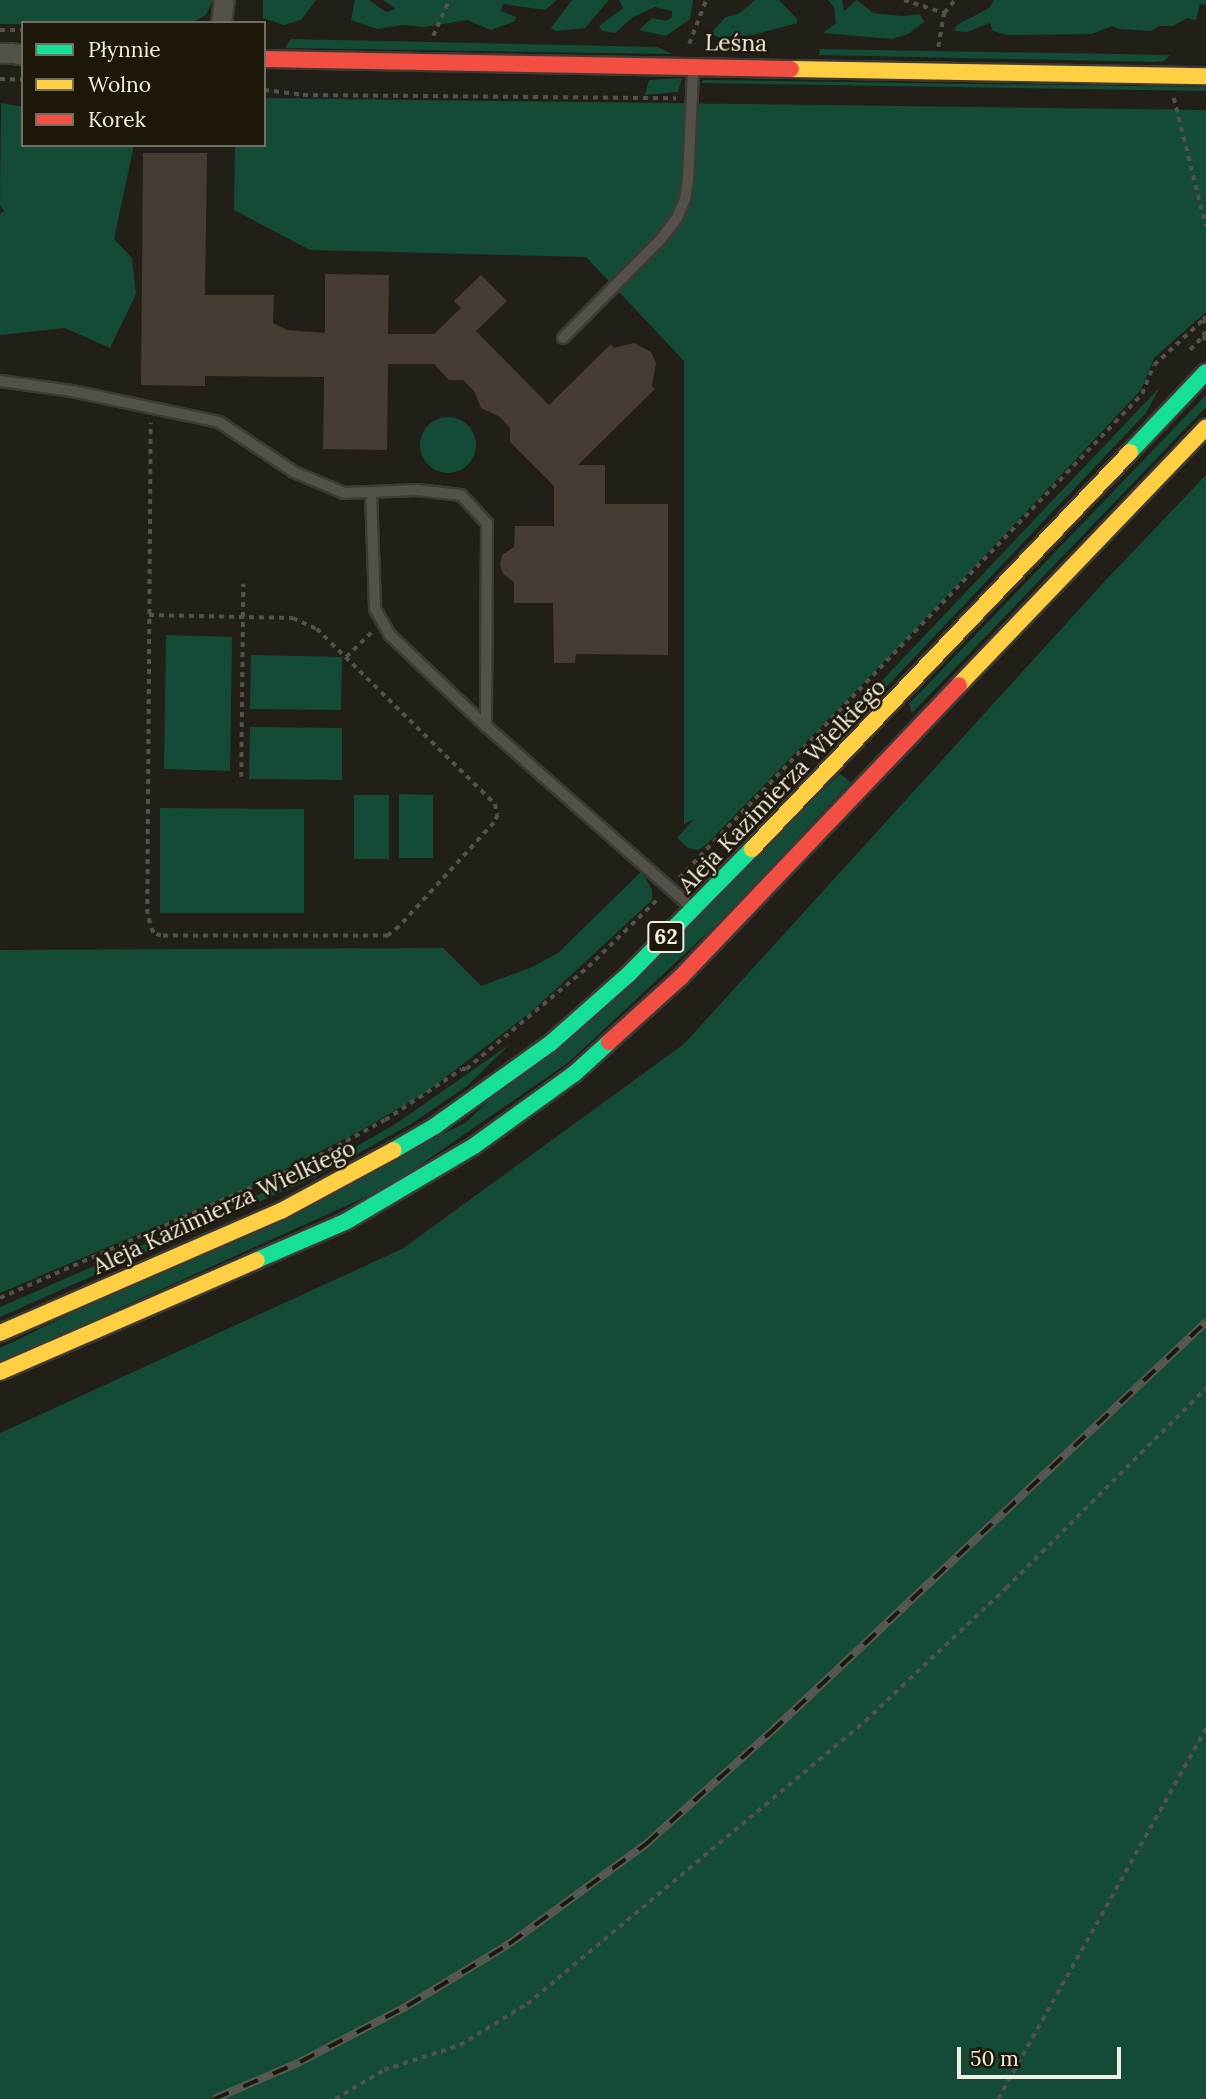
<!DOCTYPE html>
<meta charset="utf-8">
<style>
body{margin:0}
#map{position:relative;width:1206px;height:2099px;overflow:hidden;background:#221f18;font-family:Lora,serif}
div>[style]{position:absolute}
.green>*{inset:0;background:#134b36}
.round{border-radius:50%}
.building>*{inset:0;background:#463c33}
.path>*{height:3.5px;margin-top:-1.75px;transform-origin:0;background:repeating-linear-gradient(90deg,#53514c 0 5px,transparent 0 10px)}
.roads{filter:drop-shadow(2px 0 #3d3a35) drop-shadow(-2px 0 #3d3a35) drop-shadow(0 2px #3d3a35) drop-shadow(0 -2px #3d3a35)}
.lane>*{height:10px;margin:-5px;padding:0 5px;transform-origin:5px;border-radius:5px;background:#54514a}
.street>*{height:19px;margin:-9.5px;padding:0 9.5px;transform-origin:9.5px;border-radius:9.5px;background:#54514a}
.fast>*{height:16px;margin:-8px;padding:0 8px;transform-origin:8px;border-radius:8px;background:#16e098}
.slow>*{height:16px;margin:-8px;padding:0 8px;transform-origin:8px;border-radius:8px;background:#ffcf43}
.jam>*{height:16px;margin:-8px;padding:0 8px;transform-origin:8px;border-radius:8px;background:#f24e42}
.rail>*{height:8px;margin-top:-4px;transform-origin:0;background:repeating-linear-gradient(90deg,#1e180a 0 16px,#5a5853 0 32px);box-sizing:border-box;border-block:2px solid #5a5853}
span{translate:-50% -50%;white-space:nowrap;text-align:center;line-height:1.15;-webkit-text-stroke:5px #1e180a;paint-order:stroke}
.shield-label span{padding:2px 5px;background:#1e180a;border:2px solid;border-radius:5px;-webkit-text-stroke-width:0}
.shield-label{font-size:21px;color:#f2eee4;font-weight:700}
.street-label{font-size:23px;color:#f2eee4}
.legend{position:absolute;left:21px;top:21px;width:245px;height:126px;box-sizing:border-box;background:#1e180a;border:2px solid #736e61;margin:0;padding:9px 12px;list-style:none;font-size:21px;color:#f2eee4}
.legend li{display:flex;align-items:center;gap:14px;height:35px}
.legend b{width:35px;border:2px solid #736e61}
.scale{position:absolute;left:957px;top:2047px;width:164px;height:32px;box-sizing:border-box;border:4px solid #f2eee4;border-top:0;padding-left:9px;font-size:21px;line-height:24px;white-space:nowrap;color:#f2eee4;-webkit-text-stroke:5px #1e180a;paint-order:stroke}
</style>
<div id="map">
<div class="green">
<i style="clip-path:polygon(0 0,213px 0,206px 15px,191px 23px,23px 24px,0 24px)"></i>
<i style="clip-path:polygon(263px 0,316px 0,301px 20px,284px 25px,263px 18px)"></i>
<i style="clip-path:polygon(355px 0,369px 0,386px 12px,396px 9px,383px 0,557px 0,545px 10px,503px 4px,501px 11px,516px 17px,515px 21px,491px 30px,467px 20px,425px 27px,402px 25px,377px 29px,351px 20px)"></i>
<i style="clip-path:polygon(572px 0,609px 0,585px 28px,556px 31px,551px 28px)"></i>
<i style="clip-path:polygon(619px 0,693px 0,690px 19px,666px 36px,639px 30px,652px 18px,666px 21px,672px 17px,672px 11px,655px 7px,633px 17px,615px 33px,602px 31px,599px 26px,623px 8px)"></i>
<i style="clip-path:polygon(755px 0,779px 0,797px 19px,797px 23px,753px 35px,719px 37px,710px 34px,726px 17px,740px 13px)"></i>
<i style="clip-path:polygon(828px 0,842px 0,844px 11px,857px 0,873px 13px,902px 16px,920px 14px,924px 22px,908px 34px,892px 39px,823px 33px,836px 23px,834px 7px)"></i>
<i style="clip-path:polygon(994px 0,1206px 0,1206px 5px,1200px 4px,1196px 20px,1187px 18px,1173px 26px,1159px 26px,1151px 31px,1120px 29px,1112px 26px,1092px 34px,1007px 35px,993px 31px,990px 23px,967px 32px,954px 31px,957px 25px,989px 8px)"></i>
<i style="clip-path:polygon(291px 39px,657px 47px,673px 54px,285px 48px)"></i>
<i style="clip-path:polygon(820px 49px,1170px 55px,1164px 61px,1155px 62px,819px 55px)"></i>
<i style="clip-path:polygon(682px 78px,678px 92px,645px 95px,649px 80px)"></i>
<i style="clip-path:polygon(703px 80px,1206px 87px,1206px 91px,701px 83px)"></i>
<i style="clip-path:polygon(264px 98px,1206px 110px,1206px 312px,1154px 358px,1141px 390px,910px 635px,705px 846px,698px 850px,688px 848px,677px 838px,694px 819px,684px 824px,684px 361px,586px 257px,310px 250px,234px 210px,235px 145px,264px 145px)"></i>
<i style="clip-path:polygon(1px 103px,23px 107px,23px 145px,134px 145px,114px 239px,132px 258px,136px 294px,110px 348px,65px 328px,0 335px,0 214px,4px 211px,0 205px)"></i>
<i style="clip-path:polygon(1160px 387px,1146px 413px,871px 703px,839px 726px)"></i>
<i style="clip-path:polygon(1206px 395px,1206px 407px,912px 713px,909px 704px)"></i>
<i class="round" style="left:420px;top:417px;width:56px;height:56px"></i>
<i style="clip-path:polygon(1206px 475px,1206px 2099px,0 2099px,0 1433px,402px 1249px,684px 1044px,1104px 582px)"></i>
<i style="clip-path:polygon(166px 635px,232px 637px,230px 771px,164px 769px)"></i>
<i style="clip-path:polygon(251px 655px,342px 657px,341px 710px,250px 709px)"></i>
<i style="clip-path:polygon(250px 727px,342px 728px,342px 780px,249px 779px)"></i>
<i style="clip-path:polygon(840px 774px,851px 782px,718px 923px,569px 1062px,388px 1187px,0 1362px,0 1348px,465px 1123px)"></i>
<i style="clip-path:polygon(399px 794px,433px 795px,433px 858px,399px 858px)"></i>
<i style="clip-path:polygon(354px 795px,389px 795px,389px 859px,354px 859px)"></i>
<i style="clip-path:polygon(160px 808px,304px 809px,304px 913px,160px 913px)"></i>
<i style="clip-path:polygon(642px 871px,652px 890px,652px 900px,531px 1012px,425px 1093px,360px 1131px,254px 1185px,0 1293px,0 950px,443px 948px,481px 986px,530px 968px,558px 953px)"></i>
<i style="clip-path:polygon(510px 1044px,467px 1086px,411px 1124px,315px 1177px,0 1317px,0 1307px,271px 1189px,338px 1157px,397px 1123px)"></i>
</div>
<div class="building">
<i style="clip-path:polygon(143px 153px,207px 153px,205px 295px,274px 295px,273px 323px,287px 330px,325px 333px,325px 274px,389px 275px,388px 334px,434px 334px,461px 308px,454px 301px,481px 275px,507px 301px,476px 331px,549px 405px,611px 344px,614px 348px,634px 343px,651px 352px,656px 363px,652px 386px,655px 389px,578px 465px,605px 465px,605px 504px,668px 504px,668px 655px,576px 654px,575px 663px,554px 663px,553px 603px,514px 603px,514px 582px,503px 574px,500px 565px,502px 555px,514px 547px,515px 526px,554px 526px,554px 486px,510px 442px,510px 428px,500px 417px,481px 408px,474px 391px,463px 380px,449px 380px,434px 364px,388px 364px,387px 450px,323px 449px,324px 377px,205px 376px,205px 386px,141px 385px)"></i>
</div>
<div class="path">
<i style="left:904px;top:0;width:42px;rotate:18deg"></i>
<i style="left:944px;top:13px;width:17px;rotate:-50deg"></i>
<i style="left:0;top:30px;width:23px"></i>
<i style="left:433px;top:36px;width:39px;rotate:-66deg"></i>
<i style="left:689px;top:44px;width:47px;rotate:-68.9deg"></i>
<i style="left:938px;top:47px;width:35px;rotate:-80deg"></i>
<i style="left:0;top:79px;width:23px;rotate:2deg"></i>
<i style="left:264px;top:90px;width:39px;rotate:7deg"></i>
<i style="left:303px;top:95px;width:373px;rotate:0.5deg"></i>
<i style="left:1174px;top:98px;width:132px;rotate:76deg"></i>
<i style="left:1206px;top:317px;width:4px;rotate:135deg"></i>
<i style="left:1203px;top:320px;width:4px;rotate:45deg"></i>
<i style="left:1206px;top:332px;width:5px;rotate:127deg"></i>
<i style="left:1203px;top:336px;width:5px;rotate:53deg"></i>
<i style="left:1190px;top:350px;width:19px;rotate:-47deg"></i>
<i style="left:149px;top:615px;width:144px;rotate:1.2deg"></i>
<i style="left:293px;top:618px;width:26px;rotate:25deg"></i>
<i style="left:317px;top:629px;width:250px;rotate:44.5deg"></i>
<i style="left:495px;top:804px;width:11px;rotate:75deg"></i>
<i style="left:498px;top:815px;width:9px;rotate:117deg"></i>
<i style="left:494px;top:823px;width:141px;rotate:132.4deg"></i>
<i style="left:399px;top:927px;width:14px;rotate:141deg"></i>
<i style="left:388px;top:936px;width:227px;rotate:180deg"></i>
<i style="left:161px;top:936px;width:9px;rotate:-159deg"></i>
<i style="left:153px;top:933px;width:20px;rotate:-108deg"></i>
<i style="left:147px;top:914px;width:491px;rotate:-89.6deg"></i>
<i style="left:346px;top:657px;width:36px;rotate:-44deg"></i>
<i style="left:241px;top:777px;width:193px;rotate:-89.4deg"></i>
<i style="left:679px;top:878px;width:670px;rotate:-46.27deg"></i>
<i style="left:1142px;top:394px;width:31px;rotate:-68deg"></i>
<i style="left:1154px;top:365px;width:67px;rotate:-42.6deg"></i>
<i style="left:466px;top:1069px;width:159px;rotate:-39.9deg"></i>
<i style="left:588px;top:967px;width:99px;rotate:-44.2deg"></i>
<i style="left:0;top:1298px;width:330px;rotate:-23.8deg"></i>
<i style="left:302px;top:1165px;width:94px;rotate:-28.5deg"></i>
<i style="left:385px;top:1120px;width:92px;rotate:-33.5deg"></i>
<i style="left:462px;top:1069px;width:4px"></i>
<i style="left:335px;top:2099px;width:57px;rotate:-30.6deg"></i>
<i style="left:384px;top:2070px;width:80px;rotate:-18.2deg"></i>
<i style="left:460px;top:2045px;width:79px;rotate:-31.5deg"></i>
<i style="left:527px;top:2004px;width:441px;rotate:-39.9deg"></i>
<i style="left:865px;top:1721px;width:194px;rotate:-43.3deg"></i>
<i style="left:1006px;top:1588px;width:283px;rotate:-45deg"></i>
<i style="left:998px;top:2099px;width:425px;rotate:-60.7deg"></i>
</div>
<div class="roads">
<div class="lane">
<i style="left:563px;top:338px;width:139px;rotate:-45.3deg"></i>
<i style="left:661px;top:239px;width:26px;rotate:-53deg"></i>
<i style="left:677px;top:218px;width:21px;rotate:-67deg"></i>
<i style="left:685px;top:199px;width:20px;rotate:-81deg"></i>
<i style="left:688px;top:179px;width:108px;rotate:-87.3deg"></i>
<i style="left:0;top:381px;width:73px;rotate:7.9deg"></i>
<i style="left:72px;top:391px;width:150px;rotate:11.9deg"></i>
<i style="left:219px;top:422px;width:90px;rotate:33.7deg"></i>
<i style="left:294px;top:472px;width:54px;rotate:22.8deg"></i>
<i style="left:344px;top:493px;width:73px;rotate:-2.4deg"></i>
<i style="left:417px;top:490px;width:44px;rotate:6.5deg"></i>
<i style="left:461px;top:495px;width:38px;rotate:47deg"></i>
<i style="left:487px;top:523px;width:203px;rotate:90.3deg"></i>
<i style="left:371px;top:492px;width:117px;rotate:88deg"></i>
<i style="left:375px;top:609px;width:30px;rotate:60deg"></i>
<i style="left:390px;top:635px;width:132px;rotate:43.5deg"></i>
<i style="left:486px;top:726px;width:272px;rotate:41.4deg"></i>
</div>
<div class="street">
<i style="left:221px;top:23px;width:23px;rotate:-83deg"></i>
<i style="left:0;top:53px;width:23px;rotate:2deg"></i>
</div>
<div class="fast">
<i style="left:1130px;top:452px;width:110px;rotate:-46.5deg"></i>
<i style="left:394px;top:1150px;width:48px;rotate:-30.3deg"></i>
<i style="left:435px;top:1126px;width:143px;rotate:-35.6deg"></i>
<i style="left:551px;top:1043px;width:104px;rotate:-41.5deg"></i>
<i style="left:629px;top:974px;width:175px;rotate:-45.5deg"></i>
<i style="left:257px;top:1260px;width:96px;rotate:-23.4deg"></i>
<i style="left:345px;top:1222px;width:150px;rotate:-30.5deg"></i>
<i style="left:474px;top:1146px;width:123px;rotate:-35.8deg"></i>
<i style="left:574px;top:1074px;width:47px;rotate:-42.4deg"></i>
</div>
<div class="slow">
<i style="left:791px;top:69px;width:415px;rotate:1deg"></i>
<i style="left:959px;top:685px;width:357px;rotate:-46.2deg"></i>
<i style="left:752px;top:849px;width:548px;rotate:-46.4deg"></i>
<i style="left:0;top:1333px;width:306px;rotate:-23.5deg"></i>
<i style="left:281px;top:1211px;width:128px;rotate:-28.4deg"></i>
<i style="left:0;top:1372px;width:280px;rotate:-23.5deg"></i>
</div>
<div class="jam">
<i style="left:264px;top:59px;width:527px;rotate:1.09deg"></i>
<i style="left:609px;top:1042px;width:97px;rotate:-42.1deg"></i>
<i style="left:681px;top:977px;width:403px;rotate:-46.4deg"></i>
</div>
</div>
<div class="rail">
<i style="left:214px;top:2099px;width:94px;rotate:-23.3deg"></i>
<i style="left:300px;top:2062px;width:121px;rotate:-27.6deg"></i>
<i style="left:407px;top:2006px;width:119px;rotate:-31.3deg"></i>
<i style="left:509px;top:1944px;width:170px;rotate:-36.1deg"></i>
<i style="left:646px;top:1844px;width:168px;rotate:-41.9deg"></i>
<i style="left:771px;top:1732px;width:598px;rotate:-43.31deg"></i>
</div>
<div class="shield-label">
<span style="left:666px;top:937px">62</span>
</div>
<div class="street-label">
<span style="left:736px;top:43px;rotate:1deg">Leśna</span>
<span style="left:782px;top:786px;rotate:-46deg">Aleja Kazimierza Wielkiego</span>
<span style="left:224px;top:1207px;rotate:-25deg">Aleja Kazimierza Wielkiego</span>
</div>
<ul class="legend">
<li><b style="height:9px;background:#16e098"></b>Płynnie</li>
<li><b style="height:9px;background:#ffcf43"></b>Wolno</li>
<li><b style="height:9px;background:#f24e42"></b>Korek</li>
</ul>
<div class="scale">50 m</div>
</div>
